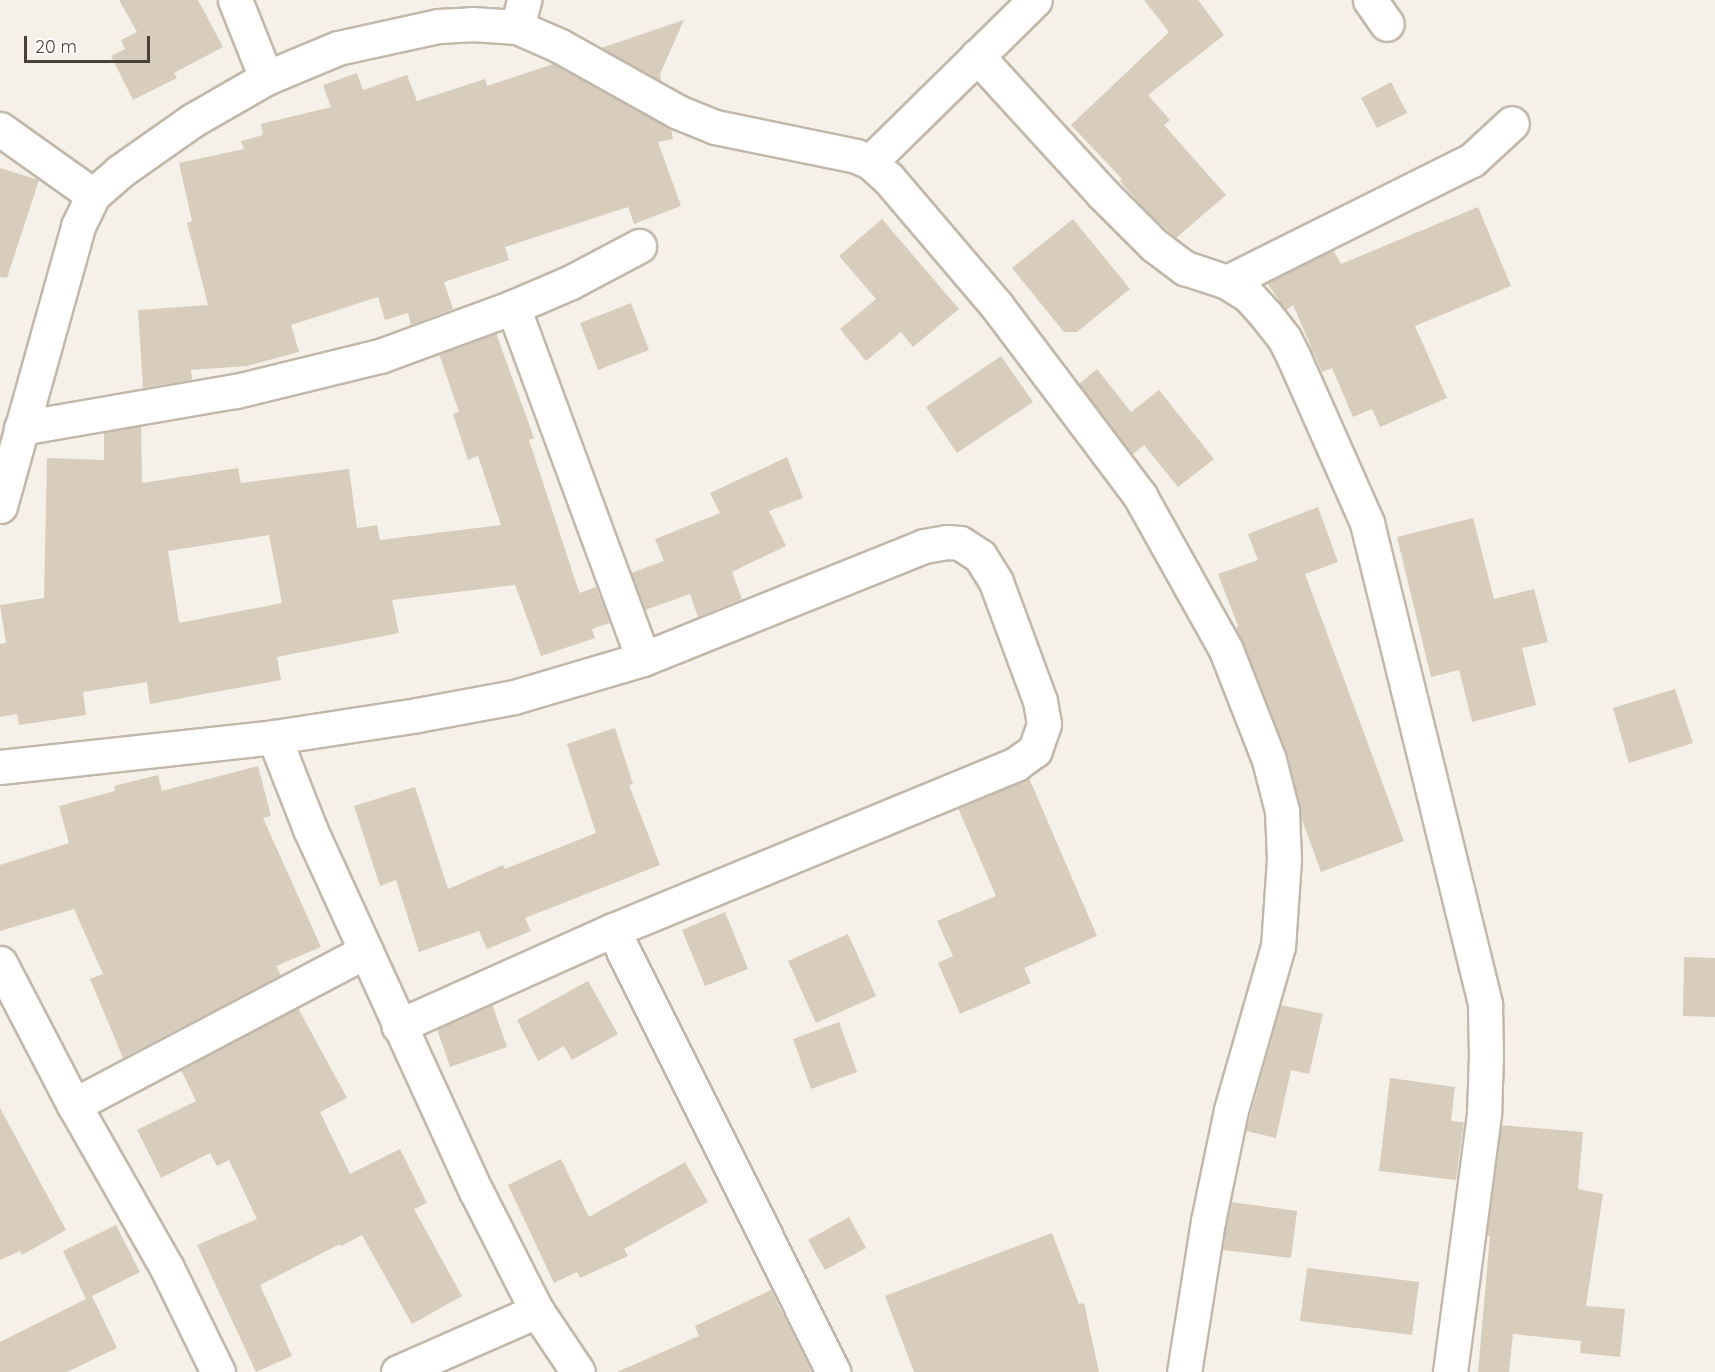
<!DOCTYPE html>
<style>
body{margin:0}
#map{position:relative;width:1715px;height:1372px;overflow:hidden;background:#f5f1e9;font-family:Quicksand,sans-serif}
div>[style]{position:absolute}
.building>*{inset:0;background:#d8ccbd}
.roads{filter:drop-shadow(2px 0 #c1b8aa) drop-shadow(-2px 0 #c1b8aa) drop-shadow(0 2px #c1b8aa) drop-shadow(0 -2px #c1b8aa)}
.minor>*{height:33px;margin:-16.5px;padding:0 16.5px;transform-origin:16.5px;border-radius:16.5px;background:#fff}
span{translate:-50% -50%;white-space:nowrap;text-align:center;line-height:1.15;-webkit-text-stroke:4.5px #fff;paint-order:stroke}
.scale{position:absolute;left:24px;top:36px;width:126px;height:27px;box-sizing:border-box;border:3px solid #494136;border-top:0;padding-left:8px;font-size:18px;line-height:21px;white-space:nowrap;color:#494136;-webkit-text-stroke:4px #fff;paint-order:stroke}
</style>
<div id="map">
<div class="building">
<i style="clip-path:polygon(119px 0,198px 0,223px 47px,174px 73px,177px 78px,133px 100px,111px 56px,125px 49px,121px 40px,137px 32px)"></i>
<i style="clip-path:polygon(1144px 0,1198px 0,1224px 35px,1148px 95px,1170px 120px,1164px 125px,1226px 195px,1176px 238px,1145px 210px,1120px 181px,1122px 179px,1071px 125px,1169px 32px)"></i>
<i style="clip-path:polygon(684px 20px,660px 74px,661px 81px,601px 48px)"></i>
<i style="clip-path:polygon(553px 64px,671px 129px,673px 139px,658px 142px,681px 206px,634px 224px,628px 207px,505px 247px,509px 260px,444px 282px,453px 309px,411px 325px,408px 313px,385px 320px,378px 297px,291px 325px,299px 352px,247px 366px,191px 370px,192px 380px,143px 388px,138px 310px,208px 305px,187px 223px,192px 221px,179px 163px,244px 149px,241px 141px,263px 135px,261px 124px,331px 107px,323px 85px,357px 73px,363px 90px,407px 75px,417px 101px,485px 79px,487px 86px)"></i>
<i style="clip-path:polygon(1391px 82px,1407px 113px,1377px 128px,1361px 98px)"></i>
<i style="clip-path:polygon(0 168px,39px 180px,7px 278px,0 277px)"></i>
<i style="clip-path:polygon(1478px 207px,1511px 286px,1415px 326px,1447px 398px,1380px 427px,1372px 409px,1353px 417px,1332px 368px,1322px 372px,1293px 305px,1286px 310px,1267px 283px,1333px 250px,1341px 264px)"></i>
<i style="clip-path:polygon(882px 219px,959px 309px,913px 347px,901px 332px,866px 361px,840px 329px,876px 299px,839px 256px)"></i>
<i style="clip-path:polygon(1073px 219px,1130px 289px,1077px 332px,1064px 332px,1012px 268px)"></i>
<i style="clip-path:polygon(631px 303px,649px 350px,598px 370px,580px 323px)"></i>
<i style="clip-path:polygon(evenodd,496px 333px,534px 438px,529px 440px,578px 589px,580px 593px,596px 587px,610px 623px,592px 629px,595px 638px,541px 656px,515px 585px,392px 600px,399px 633px,277px 657px,281px 680px,150px 704px,147px 682px,83px 692px,86px 715px,19px 725px,17px 714px,0 717px,0 644px,6px 643px,0 605px,44px 598px,47px 458px,104px 460px,104px 433px,141px 426px,142px 483px,238px 468px,241px 483px,349px 469px,357px 528px,377px 525px,380px 540px,501px 525px,478px 456px,468px 460px,453px 414px,459px 412px,439px 354px,496px 333px,269px 535px,282px 603px,179px 623px,168px 551px,269px 535px)"></i>
<i style="clip-path:polygon(1001px 356px,1033px 402px,957px 453px,926px 407px)"></i>
<i style="clip-path:polygon(1097px 369px,1131px 412px,1159px 390px,1214px 459px,1178px 487px,1144px 445px,1132px 455px,1079px 384px)"></i>
<i style="clip-path:polygon(787px 457px,803px 498px,769px 511px,786px 546px,732px 572px,742px 599px,698px 617px,690px 594px,645px 610px,631px 573px,664px 561px,655px 539px,720px 513px,710px 493px)"></i>
<i style="clip-path:polygon(1318px 507px,1338px 562px,1305px 574px,1404px 841px,1321px 872px,1301px 817px,1287px 753px,1238px 633px,1236px 627px,1238px 626px,1218px 574px,1258px 560px,1248px 534px)"></i>
<i style="clip-path:polygon(1473px 518px,1494px 599px,1534px 589px,1548px 642px,1522px 648px,1536px 705px,1472px 722px,1459px 670px,1431px 677px,1397px 537px)"></i>
<i style="clip-path:polygon(1675px 689px,1693px 743px,1629px 763px,1613px 708px)"></i>
<i style="clip-path:polygon(615px 728px,633px 784px,629px 785px,660px 865px,525px 918px,531px 931px,487px 949px,479px 931px,419px 952px,396px 880px,380px 886px,354px 806px,415px 787px,448px 889px,503px 865px,505px 869px,596px 833px,567px 744px)"></i>
<i style="clip-path:polygon(258px 766px,271px 816px,263px 818px,321px 947px,276px 966px,281px 975px,123px 1058px,90px 979px,103px 974px,74px 909px,0 931px,0 865px,69px 843px,59px 806px,115px 791px,114px 786px,158px 775px,162px 791px)"></i>
<i style="clip-path:polygon(1029px 778px,1097px 936px,1024px 968px,1031px 983px,960px 1014px,938px 963px,953px 956px,937px 921px,996px 896px,958px 808px)"></i>
<i style="clip-path:polygon(725px 912px,748px 969px,705px 986px,682px 930px)"></i>
<i style="clip-path:polygon(848px 934px,876px 996px,816px 1023px,788px 961px)"></i>
<i style="clip-path:polygon(1684px 957px,1715px 958px,1715px 1017px,1683px 1016px)"></i>
<i style="clip-path:polygon(588px 981px,618px 1034px,572px 1060px,564px 1046px,538px 1061px,517px 1020px)"></i>
<i style="clip-path:polygon(492px 1004px,507px 1047px,450px 1067px,437px 1029px)"></i>
<i style="clip-path:polygon(1281px 1005px,1323px 1014px,1309px 1074px,1291px 1070px,1276px 1138px,1246px 1131px)"></i>
<i style="clip-path:polygon(298px 1008px,347px 1098px,320px 1112px,350px 1174px,400px 1149px,427px 1203px,414px 1209px,462px 1296px,412px 1324px,362px 1235px,341px 1246px,340px 1244px,260px 1285px,292px 1356px,256px 1372px,197px 1245px,257px 1219px,229px 1160px,217px 1166px,210px 1153px,161px 1178px,137px 1130px,196px 1101px,181px 1070px)"></i>
<i style="clip-path:polygon(839px 1022px,857px 1072px,811px 1089px,793px 1039px)"></i>
<i style="clip-path:polygon(1390px 1078px,1455px 1087px,1451px 1121px,1464px 1122px,1456px 1180px,1379px 1171px)"></i>
<i style="clip-path:polygon(0 1108px,66px 1230px,22px 1255px,20px 1251px,0 1260px)"></i>
<i style="clip-path:polygon(1501px 1125px,1583px 1132px,1578px 1189px,1603px 1194px,1586px 1306px,1625px 1309px,1620px 1357px,1580px 1353px,1581px 1341px,1513px 1334px,1509px 1372px,1478px 1372px,1490px 1236px,1487px 1236px)"></i>
<i style="clip-path:polygon(561px 1159px,589px 1217px,685px 1162px,708px 1202px,624px 1249px,628px 1256px,580px 1278px,577px 1272px,554px 1283px,508px 1185px)"></i>
<i style="clip-path:polygon(1231px 1202px,1297px 1211px,1291px 1258px,1222px 1250px)"></i>
<i style="clip-path:polygon(849px 1217px,866px 1248px,825px 1270px,808px 1240px)"></i>
<i style="clip-path:polygon(116px 1225px,140px 1272px,92px 1296px,117px 1348px,67px 1372px,0 1372px,0 1342px,86px 1299px,63px 1251px)"></i>
<i style="clip-path:polygon(1052px 1233px,1079px 1304px,1084px 1303px,1099px 1372px,914px 1372px,885px 1296px)"></i>
<i style="clip-path:polygon(1307px 1268px,1419px 1282px,1412px 1335px,1300px 1321px)"></i>
<i style="clip-path:polygon(771px 1290px,812px 1372px,617px 1372px,699px 1336px,695px 1326px)"></i>
</div>
<div class="roads">
<div class="minor">
<i style="left:235px;top:0;width:84px;rotate:68.3deg"></i>
<i style="left:1370px;top:0;width:29px;rotate:55deg"></i>
<i style="left:517px;top:27px;width:28px;rotate:-75deg"></i>
<i style="left:977px;top:56px;width:185px;rotate:47.6deg"></i>
<i style="left:1102px;top:193px;width:74px;rotate:45deg"></i>
<i style="left:1154px;top:245px;width:39px;rotate:37deg"></i>
<i style="left:1185px;top:268px;width:44px;rotate:18.4deg"></i>
<i style="left:1227px;top:282px;width:25px;rotate:32deg"></i>
<i style="left:1248px;top:295px;width:27px;rotate:48deg"></i>
<i style="left:1266px;top:315px;width:29px;rotate:52deg"></i>
<i style="left:1284px;top:338px;width:22px;rotate:63deg"></i>
<i style="left:1294px;top:358px;width:180px;rotate:66.1deg"></i>
<i style="left:1367px;top:523px;width:496px;rotate:76.2deg"></i>
<i style="left:1485px;top:1005px;width:50px;rotate:88.9deg"></i>
<i style="left:1486px;top:1055px;width:59px;rotate:91.9deg"></i>
<i style="left:1484px;top:1114px;width:260px;rotate:97.5deg"></i>
<i style="left:0;top:129px;width:114px;rotate:35.4deg"></i>
<i style="left:870px;top:162px;width:231px;rotate:-44.5deg"></i>
<i style="left:1227px;top:282px;width:274px;rotate:-26.5deg"></i>
<i style="left:1472px;top:160px;width:54px;rotate:-42.8deg"></i>
<i style="left:513px;top:307px;width:375px;rotate:69.7deg"></i>
<i style="left:21px;top:428px;width:218px;rotate:-9.8deg"></i>
<i style="left:236px;top:391px;width:148px;rotate:-13.7deg"></i>
<i style="left:380px;top:356px;width:142px;rotate:-20.2deg"></i>
<i style="left:513px;top:307px;width:63px;rotate:-23.3deg"></i>
<i style="left:571px;top:282px;width:77px;rotate:-27.9deg"></i>
<i style="left:0;top:506px;width:291px;rotate:-74.4deg"></i>
<i style="left:78px;top:226px;width:34px;rotate:-64deg"></i>
<i style="left:93px;top:195px;width:35px;rotate:-41deg"></i>
<i style="left:119px;top:172px;width:90px;rotate:-35.1deg"></i>
<i style="left:193px;top:120px;width:84px;rotate:-29.9deg"></i>
<i style="left:266px;top:78px;width:78px;rotate:-22.6deg"></i>
<i style="left:338px;top:48px;width:102px;rotate:-12.4deg"></i>
<i style="left:438px;top:26px;width:34px;rotate:-3deg"></i>
<i style="left:472px;top:24px;width:45px;rotate:3.8deg"></i>
<i style="left:517px;top:27px;width:47px;rotate:23.8deg"></i>
<i style="left:560px;top:46px;width:135px;rotate:29.2deg"></i>
<i style="left:678px;top:112px;width:40px;rotate:22deg"></i>
<i style="left:715px;top:127px;width:144px;rotate:11.6deg"></i>
<i style="left:856px;top:156px;width:15px;rotate:23deg"></i>
<i style="left:870px;top:162px;width:25px;rotate:42deg"></i>
<i style="left:889px;top:179px;width:167px;rotate:49.6deg"></i>
<i style="left:997px;top:306px;width:238px;rotate:53deg"></i>
<i style="left:1140px;top:496px;width:176px;rotate:60.8deg"></i>
<i style="left:1226px;top:650px;width:118px;rotate:68.6deg"></i>
<i style="left:1269px;top:760px;width:53px;rotate:75.7deg"></i>
<i style="left:1282px;top:811px;width:48px;rotate:87.6deg"></i>
<i style="left:1284px;top:859px;width:87px;rotate:93.9deg"></i>
<i style="left:1278px;top:946px;width:171px;rotate:106deg"></i>
<i style="left:1231px;top:1110px;width:113px;rotate:101.7deg"></i>
<i style="left:1208px;top:1221px;width:153px;rotate:99deg"></i>
<i style="left:274px;top:737px;width:99px;rotate:68.6deg"></i>
<i style="left:310px;top:829px;width:398px;rotate:65.4deg"></i>
<i style="left:476px;top:1191px;width:135px;rotate:63.1deg"></i>
<i style="left:537px;top:1311px;width:73px;rotate:56.1deg"></i>
<i style="left:0;top:767px;width:276px;rotate:-6.2deg"></i>
<i style="left:274px;top:737px;width:145px;rotate:-8.7deg"></i>
<i style="left:417px;top:715px;width:99px;rotate:-10.5deg"></i>
<i style="left:514px;top:697px;width:134px;rotate:-16.4deg"></i>
<i style="left:643px;top:659px;width:303px;rotate:-21.9deg"></i>
<i style="left:924px;top:546px;width:23px;rotate:-10deg"></i>
<i style="left:947px;top:542px;width:13px;rotate:4deg"></i>
<i style="left:960px;top:543px;width:24px;rotate:33deg"></i>
<i style="left:980px;top:556px;width:31px;rotate:58deg"></i>
<i style="left:996px;top:582px;width:127px;rotate:69.7deg"></i>
<i style="left:1040px;top:701px;width:23px;rotate:80deg"></i>
<i style="left:1044px;top:724px;width:28px;rotate:109deg"></i>
<i style="left:1035px;top:750px;width:24px;rotate:144deg"></i>
<i style="left:1016px;top:764px;width:436px;rotate:157.6deg"></i>
<i style="left:613px;top:930px;width:235px;rotate:155.9deg"></i>
<i style="left:613px;top:930px;width:494px;rotate:63.5deg"></i>
<i style="left:0;top:963px;width:160px;rotate:62.5deg"></i>
<i style="left:74px;top:1105px;width:188px;rotate:60.3deg"></i>
<i style="left:167px;top:1268px;width:116px;rotate:63.9deg"></i>
<i style="left:74px;top:1105px;width:330px;rotate:-27.8deg"></i>
<i style="left:398px;top:1372px;width:152px;rotate:-23.7deg"></i>
</div>
</div>
<div class="scale">20 m</div>
</div>
